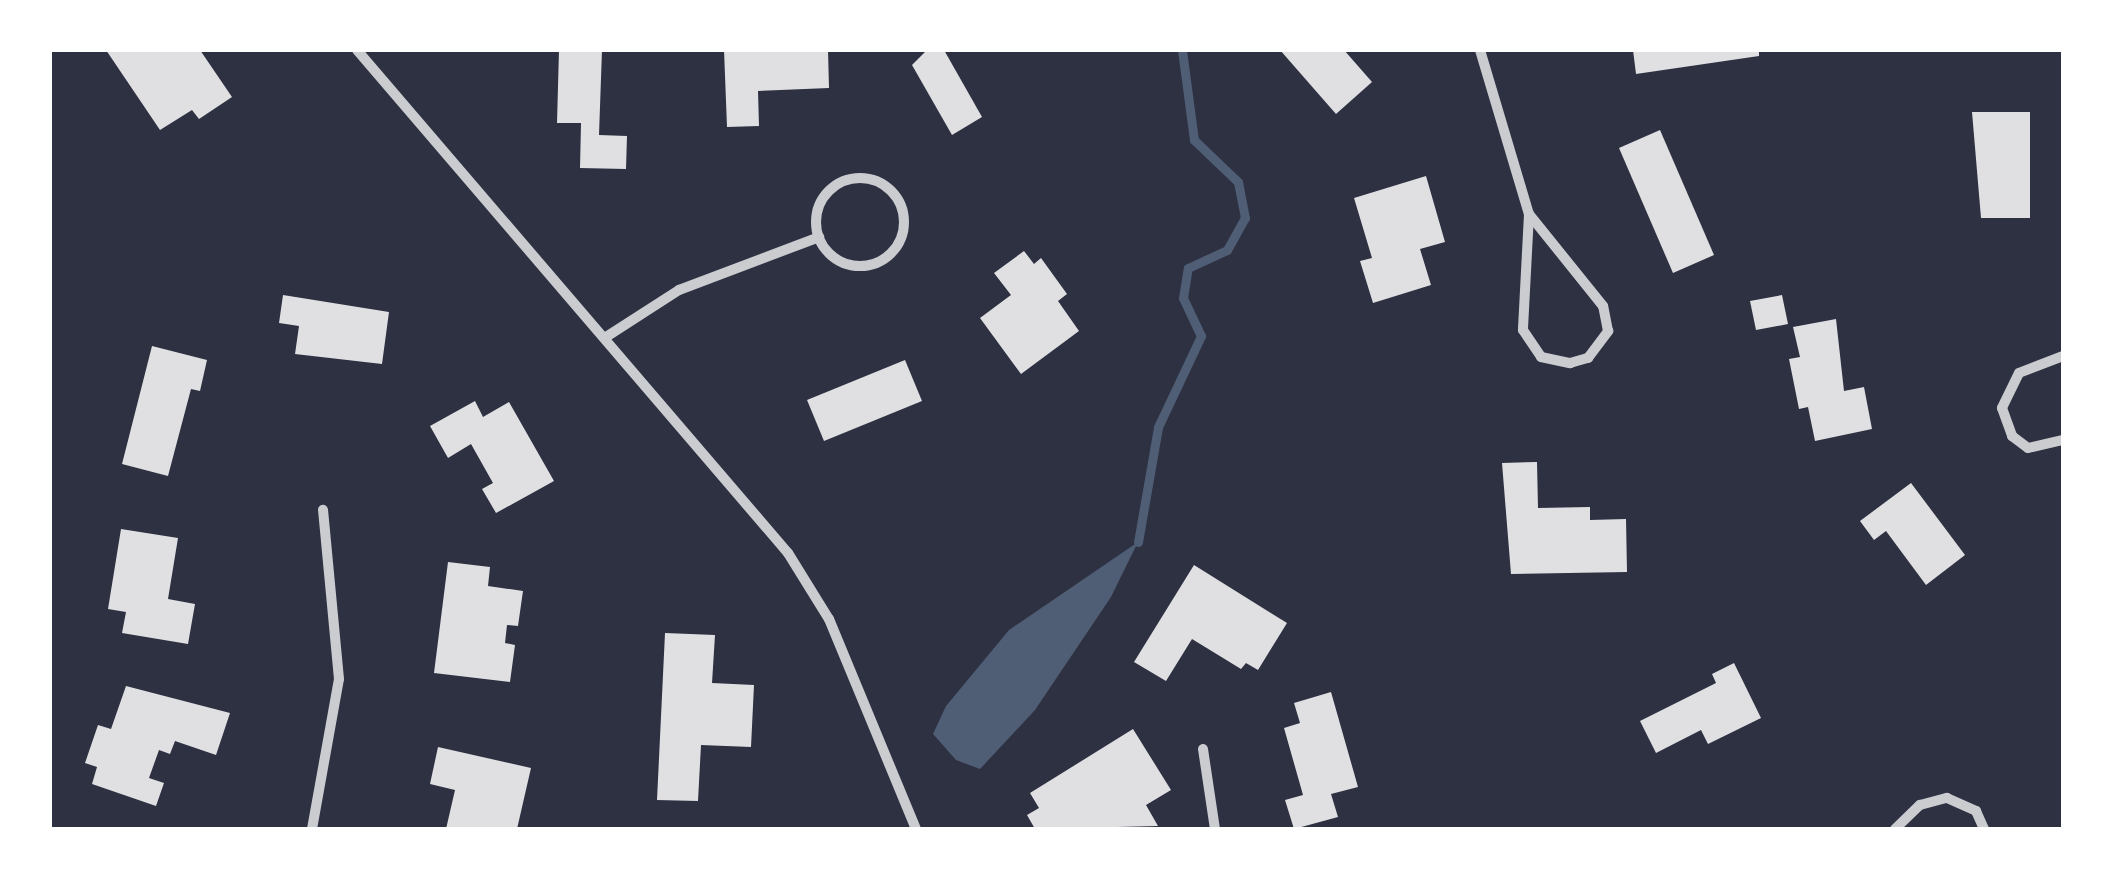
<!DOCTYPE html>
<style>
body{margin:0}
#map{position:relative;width:2113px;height:879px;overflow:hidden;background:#2d3142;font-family:Helvetica,sans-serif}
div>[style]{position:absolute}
.water>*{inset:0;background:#4f5d75}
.stream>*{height:9px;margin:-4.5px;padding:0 4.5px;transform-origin:4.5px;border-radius:4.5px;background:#4f5d75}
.building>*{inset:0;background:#e0e0e3}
.minor>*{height:10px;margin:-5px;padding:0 5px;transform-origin:5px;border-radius:5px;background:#caccd0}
.minor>.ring{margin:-5px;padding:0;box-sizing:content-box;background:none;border:10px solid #caccd0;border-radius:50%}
span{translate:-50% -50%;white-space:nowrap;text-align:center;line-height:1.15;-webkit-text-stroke:8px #fff;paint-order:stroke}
.frame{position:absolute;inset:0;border:52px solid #fff;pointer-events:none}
</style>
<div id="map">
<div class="water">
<i style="clip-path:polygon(1138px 542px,1111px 597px,1035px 710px,980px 769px,956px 760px,933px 734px,946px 706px,1009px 630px)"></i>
</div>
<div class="stream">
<i style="left:1138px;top:542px;width:117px;rotate:-80.1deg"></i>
<i style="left:1158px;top:427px;width:101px;rotate:-64.7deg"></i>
<i style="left:1201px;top:336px;width:42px;rotate:-115.3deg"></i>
<i style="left:1183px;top:298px;width:30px;rotate:-81deg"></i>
<i style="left:1188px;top:268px;width:43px;rotate:-24.8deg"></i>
<i style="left:1227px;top:250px;width:37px;rotate:-61deg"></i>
<i style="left:1245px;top:218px;width:37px;rotate:-101deg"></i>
<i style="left:1238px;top:182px;width:61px;rotate:-136.3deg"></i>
<i style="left:1194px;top:140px;width:91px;rotate:-97.6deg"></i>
</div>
<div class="building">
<i style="clip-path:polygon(106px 50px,200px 50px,232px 97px,199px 119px,192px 110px,160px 130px)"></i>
<i style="clip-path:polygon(559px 50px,602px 50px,599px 135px,627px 136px,626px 169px,580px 168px,581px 123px,557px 123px)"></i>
<i style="clip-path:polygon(724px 50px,828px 50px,829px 88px,758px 91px,759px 126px,727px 127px)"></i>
<i style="clip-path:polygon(927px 50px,944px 50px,982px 117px,952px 135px,912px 65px)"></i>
<i style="clip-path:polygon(1280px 50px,1344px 50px,1372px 82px,1336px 114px)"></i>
<i style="clip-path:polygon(1633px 50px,1759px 50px,1759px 56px,1636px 74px)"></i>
<i style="clip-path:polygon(1972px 112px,2030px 112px,2030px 218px,1981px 218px)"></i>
<i style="clip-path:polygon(1660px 130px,1714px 255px,1673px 273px,1619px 148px)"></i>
<i style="clip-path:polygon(1426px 176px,1445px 242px,1420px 249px,1431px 285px,1373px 303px,1360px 261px,1372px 258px,1354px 198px)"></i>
<i style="clip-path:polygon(1024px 251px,1034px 264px,1041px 258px,1067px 294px,1058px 301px,1079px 331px,1021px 374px,980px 318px,1011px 295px,994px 273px)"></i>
<i style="clip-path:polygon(283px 295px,389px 312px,382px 364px,295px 354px,299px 326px,279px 323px)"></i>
<i style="clip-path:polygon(1782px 295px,1788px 324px,1756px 330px,1750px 301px)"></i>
<i style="clip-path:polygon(1836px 319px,1844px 391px,1864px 387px,1872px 429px,1815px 441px,1808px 407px,1799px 409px,1789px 359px,1800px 357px,1793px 327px)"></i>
<i style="clip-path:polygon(152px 346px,207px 360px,200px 391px,191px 389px,168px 476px,122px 464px)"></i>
<i style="clip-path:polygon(905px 360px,922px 401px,824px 441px,807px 400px)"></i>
<i style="clip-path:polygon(475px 401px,483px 417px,509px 402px,554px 481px,496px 513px,482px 489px,493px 483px,471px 444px,448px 458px,430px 426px)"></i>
<i style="clip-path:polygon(1537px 462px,1538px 508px,1590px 507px,1590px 520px,1626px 519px,1627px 572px,1511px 574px,1502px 463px)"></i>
<i style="clip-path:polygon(1911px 483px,1965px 555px,1926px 585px,1886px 531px,1874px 540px,1860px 521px)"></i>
<i style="clip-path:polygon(121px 529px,178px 538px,168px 599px,195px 604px,188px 644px,122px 633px,126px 612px,108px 609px)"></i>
<i style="clip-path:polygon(448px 562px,490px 567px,488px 586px,523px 591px,518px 626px,507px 625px,505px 643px,515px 645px,510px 682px,434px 673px)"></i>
<i style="clip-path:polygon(1194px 565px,1287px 623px,1258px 670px,1246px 663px,1241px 669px,1192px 639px,1166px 681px,1134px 662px)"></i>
<i style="clip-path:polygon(665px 633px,715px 635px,712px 683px,754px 685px,751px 747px,701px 745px,698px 801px,657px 800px)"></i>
<i style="clip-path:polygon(1734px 663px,1761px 718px,1708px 744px,1701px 730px,1656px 753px,1640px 721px,1716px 683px,1712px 674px)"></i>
<i style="clip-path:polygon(126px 686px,230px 713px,216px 755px,175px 741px,170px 754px,159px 750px,149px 778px,164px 783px,156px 806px,92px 784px,97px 767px,85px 763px,98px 725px,111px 729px)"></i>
<i style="clip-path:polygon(1331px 692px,1358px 787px,1331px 794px,1338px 817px,1294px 829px,1285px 800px,1303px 795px,1284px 728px,1300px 723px,1294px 703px)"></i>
<i style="clip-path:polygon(1133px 729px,1171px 790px,1146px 805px,1158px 826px,1035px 829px,1027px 815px,1039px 808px,1030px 793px)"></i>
<i style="clip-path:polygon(438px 747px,531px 768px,517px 829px,446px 829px,455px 790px,430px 784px)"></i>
</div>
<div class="minor">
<i style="left:357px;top:50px;width:662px;rotate:49.41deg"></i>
<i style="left:788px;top:553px;width:78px;rotate:58.2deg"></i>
<i style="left:829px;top:619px;width:227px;rotate:67.5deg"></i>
<i style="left:1480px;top:50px;width:171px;rotate:73.4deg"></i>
<i style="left:1529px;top:214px;width:116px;rotate:93deg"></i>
<i style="left:1523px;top:330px;width:32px;rotate:56deg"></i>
<i style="left:1541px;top:357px;width:30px;rotate:12deg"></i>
<i style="left:1570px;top:363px;width:19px;rotate:-16deg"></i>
<i style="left:1588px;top:358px;width:34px;rotate:-53deg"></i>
<i style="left:1608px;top:331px;width:25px;rotate:-101deg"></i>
<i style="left:1603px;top:306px;width:118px;rotate:-128.8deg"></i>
<i class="ring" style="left:816px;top:178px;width:78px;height:78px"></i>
<i style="left:606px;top:337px;width:87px;rotate:-32.8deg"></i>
<i style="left:679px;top:290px;width:150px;rotate:-20.7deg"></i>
<i style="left:2063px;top:356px;width:47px;rotate:158.9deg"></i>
<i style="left:2019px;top:373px;width:39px;rotate:116deg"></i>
<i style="left:2002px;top:408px;width:30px;rotate:70deg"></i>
<i style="left:2012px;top:436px;width:20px;rotate:37deg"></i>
<i style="left:2028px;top:448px;width:36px;rotate:-13deg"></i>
<i style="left:1203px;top:749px;width:81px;rotate:81.5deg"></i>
<i style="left:312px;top:829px;width:152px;rotate:-79.8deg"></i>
<i style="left:339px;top:679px;width:170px;rotate:-95.4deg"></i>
<i style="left:1895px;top:829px;width:35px;rotate:-44deg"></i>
<i style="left:1920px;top:805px;width:28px;rotate:-15deg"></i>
<i style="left:1947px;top:798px;width:32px;rotate:24deg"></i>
<i style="left:1976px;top:811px;width:20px;rotate:66deg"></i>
</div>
<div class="frame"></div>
</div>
